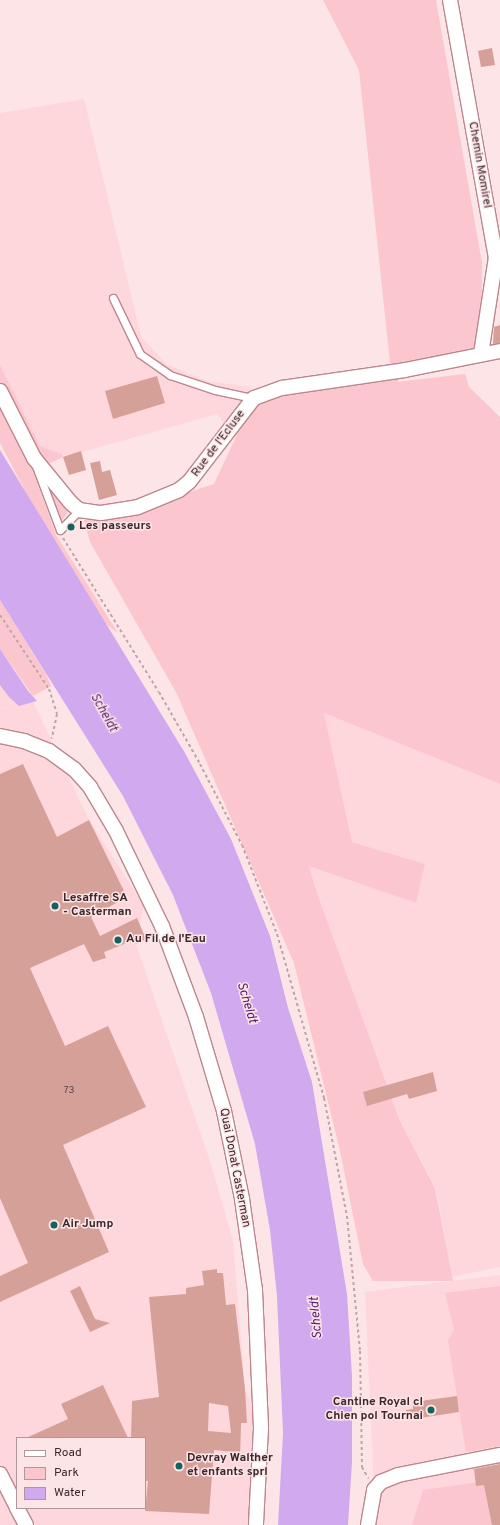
<!DOCTYPE html>
<style>
body{margin:0}
#map{position:relative;width:500px;height:1525px;overflow:hidden;background:#fce4e7;font-family:Overpass,sans-serif}
div>[style]{position:absolute}
.built>*{inset:0;background:#fed7dc}
.green>*{inset:0;background:#fbc6cd}
.water>*{inset:0;background:#d0a9ef}
.building>*{inset:0;background:#d5a098}
.path>*{height:2px;margin-top:-1px;transform-origin:0;background:repeating-linear-gradient(90deg,#bda6a9 0 3px,transparent 0 6px)}
.roads{filter:drop-shadow(1px 0 #bb878f) drop-shadow(-1px 0 #bb878f) drop-shadow(0 1px #bb878f) drop-shadow(0 -1px #bb878f)}
.service>*{height:7px;margin:-3.5px;padding:0 3.5px;transform-origin:3.5px;border-radius:3.5px;background:#fff}
.minor>*{height:14px;margin:-7px;padding:0 7px;transform-origin:7px;border-radius:7px;background:#fff}
.dots>*{width:11px;height:11px;translate:-50% -50%;box-sizing:border-box;border:2px solid #fce4e7;border-radius:50%}
span{translate:-50% -50%;white-space:nowrap;text-align:center;line-height:1.15;-webkit-text-stroke:3px #fce4e7;paint-order:stroke}
.number-label{font-size:10px;color:#624546}
.number-label span{-webkit-text-stroke-width:0}
.street-label{font-size:12px;color:#3c272a}
.poi-label{font-size:12px;color:#3c272a;font-weight:700}
.left{translate:0 -50%;text-align:left}
.right{translate:-100% -50%;text-align:right}
.water-label{font-size:13px;color:#4f1e6e;font-style:italic}
.legend{position:absolute;left:16px;top:1437px;width:130px;height:72px;box-sizing:border-box;background:#fce4e7;border:1px solid #af989b;margin:0;padding:5px 7px;list-style:none;font-size:12px;color:#3c272a}
.legend li{display:flex;align-items:center;gap:8px;height:20px}
.legend b{width:20px;border:1px solid #af989b}
</style>
<div id="map">
<div class="built">
<i style="clip-path:polygon(84px 99px,141px 336px,166px 364px,207px 381px,251px 387px,224px 424px,217px 414px,68px 456px,40px 446px,0 366px,0 113px)"></i>
<i style="clip-path:polygon(evenodd,0 672px,29px 693px,89px 820px,144px 906px,136px 944px,211px 1164px,233px 1241px,245px 1389px,261px 1428px,250px 1525px,0 1525px,0 710px,6px 706px,0 709px,0 672px,17px 1438px,145px 1438px,145px 1508px,17px 1508px,17px 1438px)"></i>
<i style="clip-path:polygon(324px 713px,500px 784px,500px 1267px,452px 1277px,436px 1188px,400px 1121px,317px 893px,309px 865px,416px 903px,425px 864px,352px 842px)"></i>
<i style="clip-path:polygon(500px 1275px,500px 1525px,368px 1525px,374px 1490px,365px 1292px)"></i>
</div>
<div class="green">
<i style="clip-path:polygon(323px 0,436px 0,482px 263px,481px 354px,391px 372px,359px 70px)"></i>
<i style="clip-path:polygon(0 365px,40px 446px,62px 454px,63px 457px,50px 463px,35px 460px,31px 465px,56px 535px,118px 633px,106px 624px,40px 519px,0 443px)"></i>
<i style="clip-path:polygon(405px 370px,397px 382px,465px 374px,469px 387px,500px 417px,500px 784px,324px 713px,352px 842px,425px 864px,416px 903px,309px 866px,317px 893px,400px 1121px,435px 1188px,453px 1281px,373px 1281px,363px 1264px,340px 1151px,294px 963px,176px 692px,90px 542px,84px 520px,114px 517px,214px 484px,254px 398px)"></i>
<i style="clip-path:polygon(44px 480px,69px 510px,62px 521px,60px 521px)"></i>
<i style="clip-path:polygon(0 600px,46px 674px,51px 686px,33px 696px,0 649px)"></i>
<i style="clip-path:polygon(500px 1286px,500px 1446px,466px 1452px,448px 1341px,454px 1329px,445px 1293px)"></i>
<i style="clip-path:polygon(500px 1479px,500px 1525px,412px 1525px,423px 1490px)"></i>
</div>
<div class="water">
<i style="clip-path:polygon(0 450px,185px 753px,231px 839px,270px 936px,288px 1008px,312px 1082px,347px 1294px,352px 1376px,352px 1462px,348px 1525px,278px 1525px,283px 1433px,277px 1296px,270px 1230px,255px 1144px,211px 993px,173px 895px,123px 796px,0 600px)"></i>
<i style="clip-path:polygon(0 649px,28px 691px,37px 701px,19px 706px,9px 697px,0 685px)"></i>
</div>
<div class="building">
<i style="clip-path:polygon(492px 48px,495px 65px,481px 67px,478px 51px)"></i>
<i style="clip-path:polygon(500px 325px,500px 343px,493px 344px,494px 327px)"></i>
<i style="clip-path:polygon(157px 376px,165px 403px,113px 419px,105px 391px)"></i>
<i style="clip-path:polygon(81px 451px,86px 470px,69px 475px,63px 457px)"></i>
<i style="clip-path:polygon(100px 461px,102px 472px,110px 470px,117px 495px,99px 500px,90px 463px)"></i>
<i style="clip-path:polygon(23px 764px,57px 837px,89px 820px,127px 897px,91px 917px,100px 936px,137px 918px,146px 939px,136px 944px,132px 941px,104px 952px,106px 958px,93px 962px,84px 944px,30px 968px,65px 1046px,108px 1026px,146px 1107px,63px 1145px,109px 1252px,0 1302px,0 1276px,28px 1263px,0 1198px,0 774px)"></i>
<i style="clip-path:polygon(433px 1072px,437px 1091px,409px 1099px,407px 1094px,367px 1106px,363px 1092px)"></i>
<i style="clip-path:polygon(evenodd,217px 1269px,217px 1273px,223px 1273px,226px 1305px,235px 1304px,245px 1389px,247px 1423px,241px 1423px,240px 1460px,234px 1460px,233px 1452px,214px 1450px,209px 1514px,145px 1511px,148px 1481px,145px 1481px,145px 1438px,131px 1438px,132px 1401px,159px 1397px,149px 1297px,186px 1294px,186px 1288px,204px 1285px,202px 1271px,217px 1269px,209px 1403px,228px 1406px,231px 1433px,208px 1431px,209px 1403px)"></i>
<i style="clip-path:polygon(80px 1286px,95px 1319px,110px 1323px,90px 1332px,70px 1291px)"></i>
<i style="clip-path:polygon(103px 1385px,128px 1438px,26px 1438px,68px 1419px,61px 1404px)"></i>
<i style="clip-path:polygon(457px 1396px,459px 1412px,407px 1420px,406px 1410px,413px 1409px,413px 1402px)"></i>
<i style="clip-path:polygon(500px 1464px,500px 1525px,492px 1525px,484px 1485px,476px 1486px,474px 1469px)"></i>
</div>
<div class="path">
<i style="left:63px;top:538px;width:181px;rotate:58.1deg"></i>
<i style="left:159px;top:692px;width:83px;rotate:60.3deg"></i>
<i style="left:200px;top:764px;width:91px;rotate:62.6deg"></i>
<i style="left:242px;top:845px;width:96px;rotate:68.5deg"></i>
<i style="left:277px;top:934px;width:171px;rotate:74deg"></i>
<i style="left:324px;top:1098px;width:120px;rotate:79deg"></i>
<i style="left:347px;top:1216px;width:136px;rotate:84.5deg"></i>
<i style="left:360px;top:1351px;width:116px;rotate:89deg"></i>
<i style="left:362px;top:1467px;width:13px;rotate:61deg"></i>
<i style="left:0;top:615px;width:89px;rotate:56.5deg"></i>
<i style="left:49px;top:689px;width:26px;rotate:72deg"></i>
<i style="left:57px;top:714px;width:25px;rotate:102deg"></i>
</div>
<div class="roads">
<div class="service">
<i style="left:113px;top:298px;width:62px;rotate:64.3deg"></i>
<i style="left:140px;top:354px;width:37px;rotate:35deg"></i>
<i style="left:170px;top:375px;width:47px;rotate:18.4deg"></i>
<i style="left:215px;top:390px;width:40px;rotate:12deg"></i>
<i style="left:36px;top:466px;width:68px;rotate:69.4deg"></i>
<i style="left:60px;top:530px;width:28px;rotate:-46deg"></i>
</div>
<div class="minor">
<i style="left:450px;top:0;width:261px;rotate:79.9deg"></i>
<i style="left:496px;top:257px;width:98px;rotate:98.8deg"></i>
<i style="left:0;top:391px;width:75px;rotate:63.1deg"></i>
<i style="left:34px;top:458px;width:58px;rotate:50.6deg"></i>
<i style="left:71px;top:503px;width:11px;rotate:41deg"></i>
<i style="left:79px;top:510px;width:22px;rotate:8deg"></i>
<i style="left:101px;top:513px;width:37px;rotate:-9deg"></i>
<i style="left:138px;top:507px;width:44px;rotate:-22.5deg"></i>
<i style="left:179px;top:490px;width:13px;rotate:-39deg"></i>
<i style="left:189px;top:482px;width:106px;rotate:-52.3deg"></i>
<i style="left:254px;top:398px;width:30px;rotate:-20deg"></i>
<i style="left:282px;top:388px;width:124px;rotate:-8.3deg"></i>
<i style="left:405px;top:370px;width:97px;rotate:-11.3deg"></i>
<i style="left:0;top:736px;width:25px;rotate:12deg"></i>
<i style="left:24px;top:741px;width:27px;rotate:22deg"></i>
<i style="left:49px;top:751px;width:31px;rotate:36deg"></i>
<i style="left:74px;top:769px;width:24px;rotate:48deg"></i>
<i style="left:90px;top:787px;width:51px;rotate:59.4deg"></i>
<i style="left:116px;top:831px;width:106px;rotate:64.2deg"></i>
<i style="left:162px;top:926px;width:97px;rotate:69.5deg"></i>
<i style="left:196px;top:1017px;width:98px;rotate:73.4deg"></i>
<i style="left:224px;top:1111px;width:90px;rotate:78.4deg"></i>
<i style="left:242px;top:1199px;width:92px;rotate:81.9deg"></i>
<i style="left:255px;top:1290px;width:138px;rotate:87.5deg"></i>
<i style="left:261px;top:1428px;width:97px;rotate:93deg"></i>
<i style="left:0;top:1474px;width:37px;rotate:63deg"></i>
<i style="left:17px;top:1508px;width:19px;rotate:62deg"></i>
<i style="left:368px;top:1525px;width:36px;rotate:-80deg"></i>
<i style="left:374px;top:1490px;width:11px;rotate:-49deg"></i>
<i style="left:381px;top:1482px;width:18px;rotate:-22deg"></i>
<i style="left:398px;top:1475px;width:104px;rotate:-11.1deg"></i>
</div>
</div>
<div class="dots">
<i style="left:71px;top:527px;background:#15635f"></i>
<i style="left:55px;top:906px;background:#15635f"></i>
<i style="left:118px;top:940px;background:#15635f"></i>
<i style="left:54px;top:1225px;background:#15635f"></i>
<i style="left:431px;top:1410px;background:#15635f"></i>
<i style="left:179px;top:1466px;background:#15635f"></i>
</div>
<div class="number-label">
<span style="left:69px;top:1091px">73</span>
</div>
<div class="street-label">
<span style="left:479px;top:165px;rotate:80deg">Chemin Momirel</span>
<span style="left:219px;top:444px;rotate:-53deg">Rue de l'Ecluse</span>
<span style="left:234px;top:1168px;rotate:79deg">Quai Donat Casterman</span>
</div>
<div class="poi-label">
<span class="left" style="left:79px;top:527px">Les passeurs</span>
<span class="left" style="left:63px;top:906px">Lesaffre SA<br>- Casterman</span>
<span class="left" style="left:126px;top:940px">Au Fil de l'Eau</span>
<span class="left" style="left:62px;top:1225px">Air Jump</span>
<span class="right" style="left:423px;top:1410px">Cantine Royal cl<br>Chien pol Tournai</span>
<span class="left" style="left:187px;top:1466px">Devray Walther<br>et enfants sprl</span>
</div>
<div class="water-label">
<span style="left:103px;top:713px;rotate:61deg">Scheldt</span>
<span style="left:246px;top:1003px;rotate:73deg">Scheldt</span>
<span style="left:317px;top:1318px;rotate:-95deg">Scheldt</span>
</div>
<ul class="legend">
<li><b style="height:5px;background:#fff"></b>Road</li>
<li><b style="height:11px;background:#fbc6cd"></b>Park</li>
<li><b style="height:11px;background:#d0a9ef"></b>Water</li>
</ul>
</div>
